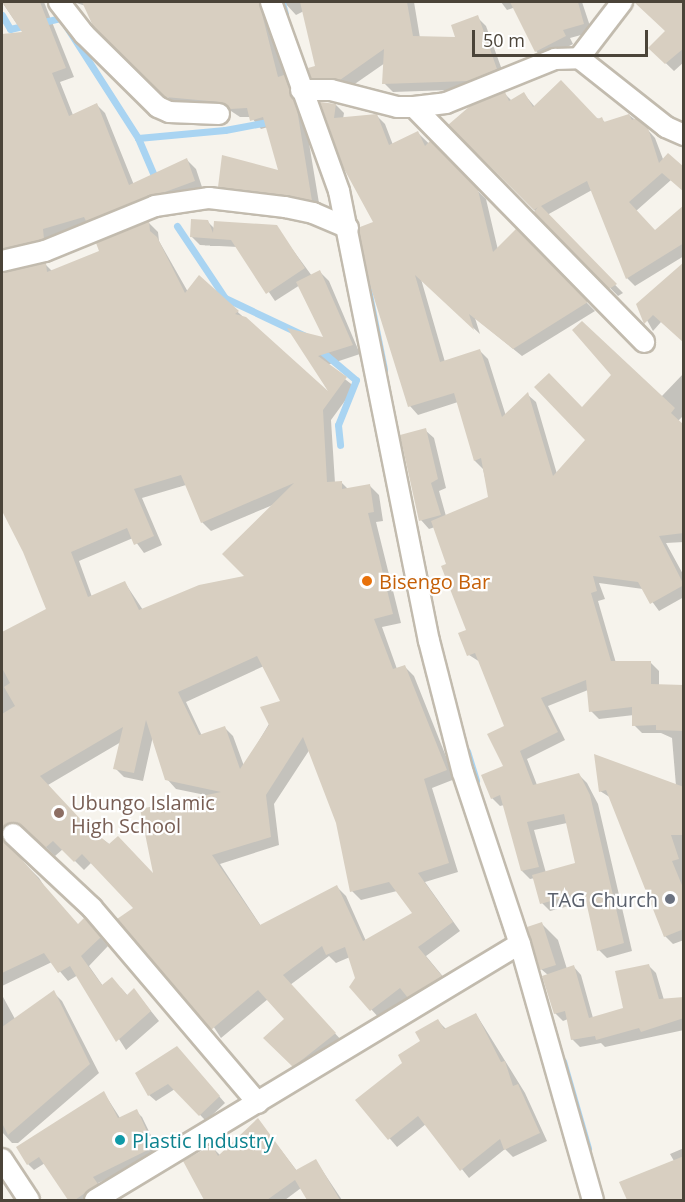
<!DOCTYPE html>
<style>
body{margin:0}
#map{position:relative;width:685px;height:1202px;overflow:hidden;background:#f6f3ec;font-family:"Open Sans",sans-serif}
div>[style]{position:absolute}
.shadow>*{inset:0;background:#0003}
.stream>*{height:7px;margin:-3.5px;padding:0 3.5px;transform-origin:3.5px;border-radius:3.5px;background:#a9d4f2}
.building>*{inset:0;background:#d8cfc1}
.roads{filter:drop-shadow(2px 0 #c2bbae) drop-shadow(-2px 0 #c2bbae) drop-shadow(0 2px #c2bbae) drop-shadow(0 -2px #c2bbae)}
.street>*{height:20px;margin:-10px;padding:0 10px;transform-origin:10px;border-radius:10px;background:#fff}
.dots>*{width:16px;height:16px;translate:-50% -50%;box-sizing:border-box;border:3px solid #fff;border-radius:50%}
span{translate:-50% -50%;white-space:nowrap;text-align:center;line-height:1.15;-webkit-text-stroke:4.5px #fff;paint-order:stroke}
.food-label{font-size:20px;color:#c56008}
.left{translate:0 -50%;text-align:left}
.education-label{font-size:20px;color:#785e54}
.worship-label{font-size:20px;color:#5b616d}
.right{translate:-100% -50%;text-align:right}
.culture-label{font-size:20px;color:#0d838f}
.frame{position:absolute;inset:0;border:3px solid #4b4439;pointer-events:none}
.scale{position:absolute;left:472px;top:30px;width:176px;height:27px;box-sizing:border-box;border:3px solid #4b4439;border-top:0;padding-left:8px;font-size:18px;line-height:21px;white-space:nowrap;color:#4b4439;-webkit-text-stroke:4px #fff;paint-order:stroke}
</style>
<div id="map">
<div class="shadow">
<i style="clip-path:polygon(2px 2px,44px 2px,74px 77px,60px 82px,73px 115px,96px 104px,105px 113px,134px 185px,187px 160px,196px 169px,203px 190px,51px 238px,52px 247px,2px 256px,2px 51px,30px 43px)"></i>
<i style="clip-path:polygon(73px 2px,196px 2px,137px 33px,262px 2px,269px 8px,285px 77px,293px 86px,305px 119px,320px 209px,229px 195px,220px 186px,280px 172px,268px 127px,261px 129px,251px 117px,240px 117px,231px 111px,176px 105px,94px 25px,86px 6px)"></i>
<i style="clip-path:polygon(284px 2px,340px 2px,362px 47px,371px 44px,360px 2px,414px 2px,420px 38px,457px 39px,477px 17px,486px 26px,505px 78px,479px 89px,393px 92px,384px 83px,385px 63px,349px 88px,322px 86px,312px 77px,317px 67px,304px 11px,296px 15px)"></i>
<i style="clip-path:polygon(501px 2px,522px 2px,524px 4px,507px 10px)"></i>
<i style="clip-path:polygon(535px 2px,582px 2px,592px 32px,570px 38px,573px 44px,544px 59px,536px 51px)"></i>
<i style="clip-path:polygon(636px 2px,684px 2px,684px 62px,674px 71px,650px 48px,666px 31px)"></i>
<i style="clip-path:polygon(505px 94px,512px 101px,524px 94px,535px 107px,601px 119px,606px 123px,629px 115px,647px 129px,655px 138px,671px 180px,636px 211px,655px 232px,684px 207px,684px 256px,635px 286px,627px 278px,592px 190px,547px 215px,623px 293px,618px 296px,451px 125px)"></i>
<i style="clip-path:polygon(evenodd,322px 104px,336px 105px,344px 113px,343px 119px,377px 116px,385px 124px,393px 145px,418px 133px,486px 199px,498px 250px,516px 231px,595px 311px,522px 356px,475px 318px,480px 334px,421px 279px,445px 362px,480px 351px,488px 359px,506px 416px,528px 395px,536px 402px,557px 474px,587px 440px,582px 409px,661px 397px,684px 373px,684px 415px,678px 421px,684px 427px,684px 542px,666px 543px,684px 576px,684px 597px,659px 611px,643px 589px,599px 583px,605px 599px,598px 601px,616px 663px,651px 663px,659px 671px,659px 686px,684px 686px,684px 940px,673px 944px,665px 936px,611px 798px,600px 791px,596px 756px,676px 786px,672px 738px,661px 733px,642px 733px,634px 725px,634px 715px,599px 719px,591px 711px,588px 690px,548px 706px,565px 740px,527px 759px,537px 785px,579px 775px,587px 783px,598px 804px,632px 951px,607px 958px,599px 950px,588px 901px,550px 911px,542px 903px,535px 878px,530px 879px,522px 871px,504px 805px,500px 806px,492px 798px,506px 767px,506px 726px,480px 662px,469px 655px,468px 631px,435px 527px,429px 529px,421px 520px,425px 430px,434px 438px,446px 488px,439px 491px,446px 516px,490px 498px,483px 469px,475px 461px,458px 402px,418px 415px,410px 406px,372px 285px,375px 223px,322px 104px,567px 823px,576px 864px,546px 873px,534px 830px,567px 823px)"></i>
<i style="clip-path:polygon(evenodd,208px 222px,215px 229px,276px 227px,312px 276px,320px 272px,329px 281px,360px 354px,327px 365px,355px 387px,331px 420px,335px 483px,341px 482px,348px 489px,370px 486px,379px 495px,383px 521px,376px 522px,401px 623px,382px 627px,397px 669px,405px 667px,414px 676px,455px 779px,432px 788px,458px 872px,425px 882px,460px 931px,426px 956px,450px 985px,418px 1006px,409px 997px,380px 1019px,351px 987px,357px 978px,350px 957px,336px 963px,329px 956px,290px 985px,344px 1043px,303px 1075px,265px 1038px,286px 1019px,268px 999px,221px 1038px,135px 908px,92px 862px,84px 870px,63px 849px,55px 856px,31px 833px,18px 831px,10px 840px,13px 852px,39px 878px,55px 903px,78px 926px,93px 929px,108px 946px,89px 966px,103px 986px,121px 988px,128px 996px,134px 990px,159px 1021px,126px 1050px,78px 975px,68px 981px,52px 962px,2px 986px,2px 913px,6px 910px,2px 903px,2px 635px,48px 610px,25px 551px,2px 508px,2px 274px,46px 265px,52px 271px,101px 252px,149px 223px,158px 232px,159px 241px,188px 292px,199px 277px,332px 397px,291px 330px,326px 339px,300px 285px,275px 301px,238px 247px,200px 245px,191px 236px,208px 222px,186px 485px,202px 522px,211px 531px,275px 504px,247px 577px,143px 610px,125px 583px,92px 597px,79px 561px,133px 538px,144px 553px,162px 545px,142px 498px,186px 485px,208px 222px,264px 666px,282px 702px,244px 766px,233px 736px,224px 727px,202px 736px,186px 702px,264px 666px,208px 222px,153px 736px,167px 779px,176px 789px,210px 796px,155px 877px,87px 828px,48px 785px,121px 742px,115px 768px,124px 777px,143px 781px,153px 736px,208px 222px,310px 749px,337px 823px,352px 891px,361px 900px,397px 891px,414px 914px,366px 941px,346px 896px,337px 887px,261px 926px,220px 864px,279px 845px,274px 804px,310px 749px)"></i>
<i style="clip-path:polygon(684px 264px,661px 322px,653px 331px,638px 304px)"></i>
<i style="clip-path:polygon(542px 924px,558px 940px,567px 969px,574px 967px,581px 975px,593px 1018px,624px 1009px,648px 965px,656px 973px,664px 1000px,684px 998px,684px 1030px,605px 1047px,601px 1043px,580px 1047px,572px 1039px,568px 1019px,563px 1021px,555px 1013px,548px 975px,541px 969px)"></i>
<i style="clip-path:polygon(53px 992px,62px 1001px,99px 1073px,18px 1143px,12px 1143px,2px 1132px,2px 995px,15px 1019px)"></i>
<i style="clip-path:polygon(476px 1014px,525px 1093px,547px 1141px,513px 1157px,505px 1149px,469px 1178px,426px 1124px,397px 1147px,357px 1100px,404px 1063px,438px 1021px,446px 1029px)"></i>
<i style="clip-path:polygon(183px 1054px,225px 1103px,206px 1121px,175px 1089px,156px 1101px,149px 1095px)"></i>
<i style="clip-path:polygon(104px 1093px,120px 1118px,136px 1111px,142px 1117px,160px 1154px,98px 1183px,103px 1191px,90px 1200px,70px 1200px,45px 1163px,34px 1170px,28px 1164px)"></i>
<i style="clip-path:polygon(258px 1120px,297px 1171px,316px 1161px,342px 1200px,309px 1200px,301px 1188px,285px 1200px,206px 1200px,185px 1162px,212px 1147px,221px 1156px)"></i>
<i style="clip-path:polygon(684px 1148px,684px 1199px,628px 1200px,621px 1182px,674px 1161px,670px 1154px)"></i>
</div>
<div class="stream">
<i style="left:282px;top:2px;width:12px;rotate:76deg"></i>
<i style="left:2px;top:15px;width:16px;rotate:60deg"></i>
<i style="left:10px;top:29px;width:18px;rotate:-13deg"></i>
<i style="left:39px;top:23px;width:23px;rotate:-13deg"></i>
<i style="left:61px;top:18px;width:143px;rotate:57.3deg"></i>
<i style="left:138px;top:138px;width:87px;rotate:-5.3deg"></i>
<i style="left:225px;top:130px;width:49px;rotate:-10.6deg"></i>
<i style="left:138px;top:138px;width:46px;rotate:66.8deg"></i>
<i style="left:177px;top:226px;width:87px;rotate:56.3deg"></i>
<i style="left:225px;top:298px;width:91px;rotate:25.4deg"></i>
<i style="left:365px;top:274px;width:97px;rotate:78.7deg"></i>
<i style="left:319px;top:349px;width:48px;rotate:40deg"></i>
<i style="left:356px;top:380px;width:48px;rotate:111.8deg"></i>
<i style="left:338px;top:425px;width:20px;rotate:84deg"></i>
<i style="left:467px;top:751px;width:31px;rotate:73deg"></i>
<i style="left:563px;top:1061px;width:91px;rotate:74deg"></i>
</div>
<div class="building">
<i style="clip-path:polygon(2px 2px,40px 2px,66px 68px,52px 73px,69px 116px,97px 103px,129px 185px,187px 158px,195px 181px,86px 221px,84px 217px,43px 229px,44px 239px,2px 249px,2px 34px,22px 32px)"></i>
<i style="clip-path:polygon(82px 2px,259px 2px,278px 77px,284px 75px,297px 109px,312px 201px,218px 187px,222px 155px,278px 170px,263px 117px,250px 121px,247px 108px,230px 109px,220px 102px,165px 97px,93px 26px)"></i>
<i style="clip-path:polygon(300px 2px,407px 2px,413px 36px,455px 37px,451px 25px,478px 15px,497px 69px,469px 81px,382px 84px,384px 49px,340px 80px,311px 78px,308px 68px,315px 66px)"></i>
<i style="clip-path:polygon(510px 2px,578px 2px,584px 24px,563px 30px,566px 36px,535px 52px)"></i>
<i style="clip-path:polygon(634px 2px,684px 2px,684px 48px,665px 64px,648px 48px,665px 31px)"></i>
<i style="clip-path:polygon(561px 80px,598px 119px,602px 117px,604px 122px,629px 114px,632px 120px,636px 118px,648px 128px,659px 163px,668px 153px,684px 167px,684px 192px,662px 173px,629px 202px,655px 230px,684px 205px,684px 243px,626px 279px,587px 181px,541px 206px,617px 284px,609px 289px,534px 212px,538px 207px,534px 210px,448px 125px,470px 106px,505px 92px,509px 101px,524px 92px,533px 107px)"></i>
<i style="clip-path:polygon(320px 102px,336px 104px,334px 118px,377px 114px,389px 145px,418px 131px,425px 146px,430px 141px,478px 190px,493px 252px,516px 229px,588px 302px,513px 349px,469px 314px,474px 330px,415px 275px,440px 362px,480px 349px,502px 417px,528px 392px,553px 476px,585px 440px,534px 387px,549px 373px,582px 407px,611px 375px,572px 330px,582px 321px,675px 408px,671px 413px,684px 425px,684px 533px,659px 536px,684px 585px,650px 604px,638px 582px,593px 576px,597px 591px,591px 593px,611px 661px,651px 661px,651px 684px,684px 685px,684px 731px,656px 730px,656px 725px,632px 726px,632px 707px,589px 712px,586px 680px,541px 698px,558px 732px,520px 751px,533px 785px,579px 773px,590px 795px,624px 943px,597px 951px,584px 892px,540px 904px,532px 875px,575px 863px,564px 814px,527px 822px,539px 867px,521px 871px,500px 795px,491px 799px,481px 775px,503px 766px,487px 734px,504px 726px,475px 653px,467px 656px,458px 633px,466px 630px,441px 566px,446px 564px,431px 521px,488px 497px,481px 458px,474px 461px,454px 393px,408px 407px,370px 285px,359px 231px,360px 227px,373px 222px,343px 167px)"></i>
<i style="clip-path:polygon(191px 219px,208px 220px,213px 233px,214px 221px,277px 225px,305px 268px,266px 294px,231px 240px,190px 237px)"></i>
<i style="clip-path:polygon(evenodd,149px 221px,150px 231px,157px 237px,185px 293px,199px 275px,239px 311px,235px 314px,246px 317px,328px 391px,287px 328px,323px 337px,296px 282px,320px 270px,353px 345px,318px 356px,347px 377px,323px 410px,327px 482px,342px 481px,342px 489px,370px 484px,374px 512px,368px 513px,393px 614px,374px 619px,393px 669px,405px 665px,447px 770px,424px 779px,449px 863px,418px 873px,453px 922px,418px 947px,442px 976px,408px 998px,400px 988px,370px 1011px,349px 987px,355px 978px,345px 947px,326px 955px,322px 946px,283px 975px,336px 1033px,293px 1067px,263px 1038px,284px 1019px,258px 990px,211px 1030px,117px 919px,133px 908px,82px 854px,74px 862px,53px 841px,45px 848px,16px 823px,9px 823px,2px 831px,2px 714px,15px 706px,4px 687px,10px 683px,2px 668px,2px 632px,46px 609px,23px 552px,2px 511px,2px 273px,46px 263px,47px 272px,99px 251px,96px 243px,149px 221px,181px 475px,201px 523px,294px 483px,222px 554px,244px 576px,199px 585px,139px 610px,125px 581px,88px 597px,71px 552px,127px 528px,134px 545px,154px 536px,134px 489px,181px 475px,149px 221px,257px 656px,280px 701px,260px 707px,269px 725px,240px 769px,225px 726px,199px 735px,178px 692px,257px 656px,149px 221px,146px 720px,165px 780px,221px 792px,140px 809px,153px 873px,118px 836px,109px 844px,85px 824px,40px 776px,123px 727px,113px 769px,134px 773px,146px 720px,149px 221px,303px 737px,336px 823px,350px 892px,389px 882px,412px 913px,363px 941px,337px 885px,260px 925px,212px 855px,271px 837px,266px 795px,303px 737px)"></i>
<i style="clip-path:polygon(684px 262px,684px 343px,653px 315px,644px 324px,636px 304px)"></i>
<i style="clip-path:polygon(426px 428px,438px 479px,431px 483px,441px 515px,419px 521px,400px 435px)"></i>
<i style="clip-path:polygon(594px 754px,684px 787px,684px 835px,671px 835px,679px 859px,672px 861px,684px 890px,684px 929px,664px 937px,606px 790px,599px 792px)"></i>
<i style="clip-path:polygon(2px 837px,78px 924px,84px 918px,101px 937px,81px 956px,102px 985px,112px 977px,127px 995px,134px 988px,151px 1011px,116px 1042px,70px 966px,58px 973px,44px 953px,2px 973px)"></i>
<i style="clip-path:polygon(542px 922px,556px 965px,540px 970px,527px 927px)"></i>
<i style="clip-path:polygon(649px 964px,659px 999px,684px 997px,684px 1018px,641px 1032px,639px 1028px,596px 1040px,595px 1036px,571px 1040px,565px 1011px,554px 1014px,542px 976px,574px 965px,589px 1018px,623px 1008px,615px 971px)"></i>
<i style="clip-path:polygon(54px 990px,90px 1064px,8px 1135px,2px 1123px,2px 1027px)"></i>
<i style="clip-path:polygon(476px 1013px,501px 1062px,505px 1061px,513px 1086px,518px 1084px,540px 1133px,504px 1150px,500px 1139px,460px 1171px,418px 1116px,388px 1140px,355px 1100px,402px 1063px,398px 1055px,420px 1041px,415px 1032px,438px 1019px,444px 1029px)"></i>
<i style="clip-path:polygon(177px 1046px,220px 1096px,199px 1116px,168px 1084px,148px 1096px,135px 1073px)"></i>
<i style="clip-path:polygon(104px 1091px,118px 1118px,137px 1109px,154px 1147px,93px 1177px,98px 1184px,75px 1200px,68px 1200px,39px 1157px,27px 1165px,16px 1147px)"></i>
<i style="clip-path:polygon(258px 1118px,296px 1170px,316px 1159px,340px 1200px,307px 1200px,295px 1180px,267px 1200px,204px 1200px,183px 1161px,212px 1145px,218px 1156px)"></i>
<i style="clip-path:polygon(684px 1156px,684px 1200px,627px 1200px,619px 1182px)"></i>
</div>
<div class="roads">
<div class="street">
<i style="left:59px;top:2px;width:41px;rotate:52deg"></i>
<i style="left:84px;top:34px;width:104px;rotate:44.6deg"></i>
<i style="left:158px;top:107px;width:12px;rotate:24deg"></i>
<i style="left:169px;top:112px;width:50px;rotate:2.3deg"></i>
<i style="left:271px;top:2px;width:201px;rotate:70.2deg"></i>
<i style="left:339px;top:191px;width:459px;rotate:78.7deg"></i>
<i style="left:429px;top:641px;width:136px;rotate:75.6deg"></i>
<i style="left:463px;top:773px;width:180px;rotate:71.6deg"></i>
<i style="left:520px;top:944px;width:266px;rotate:74.1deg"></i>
<i style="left:579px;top:58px;width:71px;rotate:-52.5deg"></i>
<i style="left:301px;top:90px;width:30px"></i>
<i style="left:331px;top:90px;width:68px;rotate:14.4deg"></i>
<i style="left:397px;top:107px;width:17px"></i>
<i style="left:414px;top:107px;width:32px;rotate:-7deg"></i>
<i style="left:446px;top:103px;width:118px;rotate:-22deg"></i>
<i style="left:555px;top:59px;width:24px;rotate:-2deg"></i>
<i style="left:579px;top:58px;width:111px;rotate:38.4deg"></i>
<i style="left:666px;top:127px;width:20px;rotate:24deg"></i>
<i style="left:414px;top:107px;width:329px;rotate:45.6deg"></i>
<i style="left:2px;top:261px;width:44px;rotate:-13.1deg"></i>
<i style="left:45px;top:251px;width:119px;rotate:-22.2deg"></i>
<i style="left:155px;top:206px;width:55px;rotate:-8.4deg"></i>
<i style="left:209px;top:198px;width:77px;rotate:6.8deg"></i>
<i style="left:285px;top:207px;width:29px;rotate:12deg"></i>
<i style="left:313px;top:213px;width:38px;rotate:23deg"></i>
<i style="left:13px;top:834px;width:108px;rotate:43.1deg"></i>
<i style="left:92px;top:908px;width:256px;rotate:49.6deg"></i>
<i style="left:2px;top:1159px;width:49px;rotate:56.6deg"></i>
<i style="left:95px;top:1200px;width:496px;rotate:-31.1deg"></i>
</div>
</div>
<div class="dots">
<i style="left:367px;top:581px;background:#e8710a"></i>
<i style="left:59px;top:813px;background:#8d6e63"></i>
<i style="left:670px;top:899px;background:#6b7280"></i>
<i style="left:120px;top:1140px;background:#0f9aa8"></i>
</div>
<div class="food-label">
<span class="left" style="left:379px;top:581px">Bisengo Bar</span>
</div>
<div class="education-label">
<span class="left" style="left:71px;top:814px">Ubungo Islamic<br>High School</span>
</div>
<div class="worship-label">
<span class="right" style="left:658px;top:899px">TAG Church</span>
</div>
<div class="culture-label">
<span class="left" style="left:132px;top:1140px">Plastic Industry</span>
</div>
<div class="frame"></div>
<div class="scale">50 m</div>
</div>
